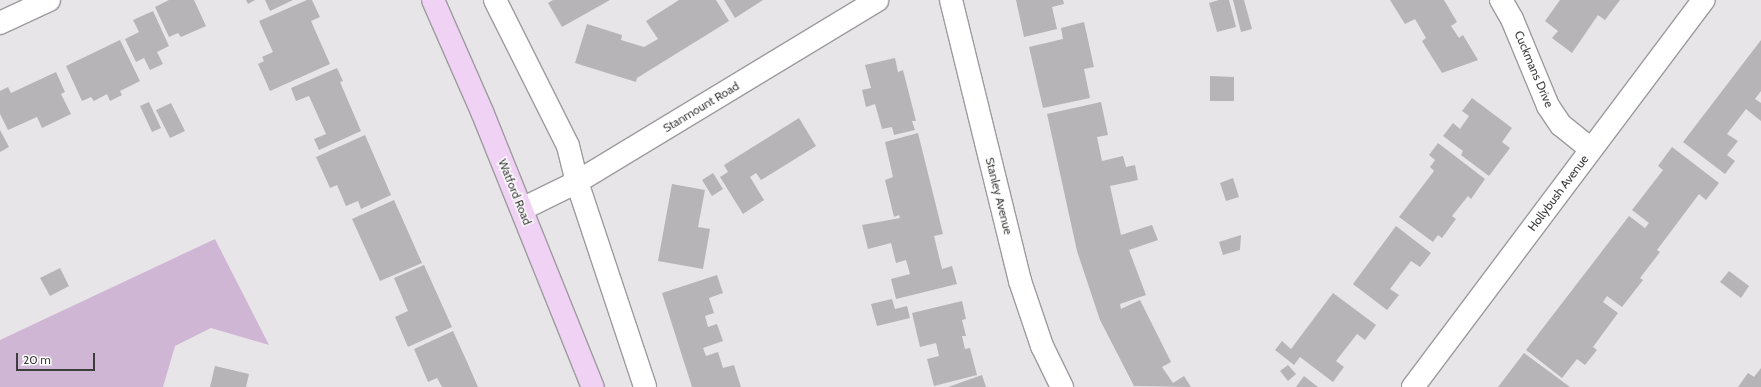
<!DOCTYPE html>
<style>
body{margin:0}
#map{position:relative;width:1761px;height:387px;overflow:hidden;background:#e8e5e9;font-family:Cabin,sans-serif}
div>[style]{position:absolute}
.green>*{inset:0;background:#cfb6d4}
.building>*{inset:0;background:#b6b4b7}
.roads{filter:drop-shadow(1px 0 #9d9b9e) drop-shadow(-1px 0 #9d9b9e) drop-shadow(0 1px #9d9b9e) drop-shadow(0 -1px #9d9b9e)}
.minor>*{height:22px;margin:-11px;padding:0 11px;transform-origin:11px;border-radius:11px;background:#fff}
.major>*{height:22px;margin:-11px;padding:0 11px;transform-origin:11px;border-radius:11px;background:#efd2f4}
span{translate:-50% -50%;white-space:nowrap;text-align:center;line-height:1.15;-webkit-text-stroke:3px #fff;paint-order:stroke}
.street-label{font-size:12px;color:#3e3d3e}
.scale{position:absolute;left:16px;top:353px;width:79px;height:18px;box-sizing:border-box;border:2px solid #3e3d3e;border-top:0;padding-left:5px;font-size:12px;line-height:14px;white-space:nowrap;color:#3e3d3e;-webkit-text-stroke:3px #fff;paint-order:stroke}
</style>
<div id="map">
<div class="green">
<i style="clip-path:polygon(215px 239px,269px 345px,211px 328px,175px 346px,163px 387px,0 387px,0 340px)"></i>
</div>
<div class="building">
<i style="clip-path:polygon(169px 0,194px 0,206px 26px,181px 37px,178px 33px,169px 37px,155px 7px)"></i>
<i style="clip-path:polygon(246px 0,255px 0,248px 4px)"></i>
<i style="clip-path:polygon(265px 0,293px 0,270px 11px)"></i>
<i style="clip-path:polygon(307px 0,312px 0,320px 17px,311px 21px,330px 64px,270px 91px,258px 64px,264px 61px,262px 57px,273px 52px,259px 21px)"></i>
<i style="clip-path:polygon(553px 0,610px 0,562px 27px,548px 3px)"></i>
<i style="clip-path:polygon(679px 0,716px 0,729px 21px,637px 78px,636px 82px,575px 63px,587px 24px,622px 35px,621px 40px,644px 47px,658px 39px,646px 21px)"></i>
<i style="clip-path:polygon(724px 0,763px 0,735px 18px)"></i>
<i style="clip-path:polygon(1016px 0,1063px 0,1064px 4px,1052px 7px,1057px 29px,1024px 37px)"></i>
<i style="clip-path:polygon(1219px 0,1229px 0,1236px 27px,1217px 32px,1209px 3px)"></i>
<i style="clip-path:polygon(1233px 0,1244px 0,1252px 29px,1241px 32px)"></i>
<i style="clip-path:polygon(1390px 0,1444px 0,1457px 22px,1451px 26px,1459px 38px,1463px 35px,1478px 60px,1442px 73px,1422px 41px,1426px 38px,1415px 19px,1405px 24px)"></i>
<i style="clip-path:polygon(1560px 0,1620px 0,1605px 20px,1598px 15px,1572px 53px,1552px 38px,1558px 31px,1545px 21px)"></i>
<i style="clip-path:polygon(153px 11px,169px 46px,157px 52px,163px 64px,150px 70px,144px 58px,136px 62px,125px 39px,139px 32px,133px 20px)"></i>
<i style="clip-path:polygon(1084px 22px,1094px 67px,1084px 69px,1090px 98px,1043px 108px,1029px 47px,1063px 39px,1061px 28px)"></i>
<i style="clip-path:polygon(120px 40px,140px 81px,120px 91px,122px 95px,110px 101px,107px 94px,94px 101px,91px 97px,82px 101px,66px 66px)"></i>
<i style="clip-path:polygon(1761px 40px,1761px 91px,1755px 99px,1761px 103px,1761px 121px,1746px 109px,1727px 134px,1738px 141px,1727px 155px,1735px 161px,1725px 174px,1683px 142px)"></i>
<i style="clip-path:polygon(895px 58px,898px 72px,903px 70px,916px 121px,912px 121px,915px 130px,894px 135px,892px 127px,882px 129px,875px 104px,866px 107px,862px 90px,871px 88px,865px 65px)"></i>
<i style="clip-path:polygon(337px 68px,343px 81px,340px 82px,361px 131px,319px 150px,314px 139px,326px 134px,309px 96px,296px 101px,291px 88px)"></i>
<i style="clip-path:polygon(56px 72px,65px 92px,61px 94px,71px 114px,42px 128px,37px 117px,8px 130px,0 114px,0 91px,8px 87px,11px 93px)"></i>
<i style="clip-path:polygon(1210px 76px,1234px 77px,1234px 101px,1210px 101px)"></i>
<i style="clip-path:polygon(1472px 98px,1512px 128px,1502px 142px,1510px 148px,1489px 176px,1461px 155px,1463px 151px,1443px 136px,1453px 123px,1460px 129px,1469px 116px,1462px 111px)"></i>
<i style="clip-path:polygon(149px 102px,161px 128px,152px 132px,140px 106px)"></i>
<i style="clip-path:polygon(1101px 102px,1108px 135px,1097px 137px,1102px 161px,1123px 156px,1126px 167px,1135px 165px,1138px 180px,1110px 186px,1121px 235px,1152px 225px,1158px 240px,1129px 250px,1146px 295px,1120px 304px,1121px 309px,1140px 300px,1171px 362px,1162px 367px,1173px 383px,1184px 376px,1191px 387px,1134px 386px,1100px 320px,1077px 251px,1047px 114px)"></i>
<i style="clip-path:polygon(171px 103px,185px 131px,170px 138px,156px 110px)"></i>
<i style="clip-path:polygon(799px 118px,816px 146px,761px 180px,756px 173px,750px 177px,764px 200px,743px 214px,720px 177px,728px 172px,724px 165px)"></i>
<i style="clip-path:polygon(0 130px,9px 147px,0 152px)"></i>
<i style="clip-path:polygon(918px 133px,943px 234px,934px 236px,942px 269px,952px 266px,957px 284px,896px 299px,891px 279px,910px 274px,906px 260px,896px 263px,891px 243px,868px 249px,862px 225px,900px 218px,899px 215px,894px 217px,885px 180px,893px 177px,885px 142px)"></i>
<i style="clip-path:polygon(365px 135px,391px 195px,361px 209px,358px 201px,346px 206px,337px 185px,330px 188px,316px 157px)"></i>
<i style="clip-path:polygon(1438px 143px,1485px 179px,1471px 199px,1468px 196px,1452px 216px,1456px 219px,1442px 238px,1438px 235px,1433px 242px,1399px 217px,1434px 171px,1430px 167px,1435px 160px,1429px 155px)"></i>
<i style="clip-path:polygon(1672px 147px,1719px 183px,1706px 200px,1699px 194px,1657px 250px,1660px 252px,1640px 278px,1643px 280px,1622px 307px,1607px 296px,1603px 302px,1618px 313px,1593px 347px,1597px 350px,1585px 365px,1577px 359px,1562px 378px,1526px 350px,1629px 216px,1645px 228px,1649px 223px,1632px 210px,1663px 170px,1658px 166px)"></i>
<i style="clip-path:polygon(713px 173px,723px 189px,712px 196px,702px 180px)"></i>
<i style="clip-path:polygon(1233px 178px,1239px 197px,1226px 201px,1220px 183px)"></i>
<i style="clip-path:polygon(672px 184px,705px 190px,698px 227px,710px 229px,703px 269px,658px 261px)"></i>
<i style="clip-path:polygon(394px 200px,422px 263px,380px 281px,352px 219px)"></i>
<i style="clip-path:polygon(1396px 226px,1431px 253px,1420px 267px,1411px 261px,1390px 289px,1399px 295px,1387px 310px,1353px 284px)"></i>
<i style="clip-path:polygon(1241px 235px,1240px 250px,1223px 255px,1219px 242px)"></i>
<i style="clip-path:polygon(424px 265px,452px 327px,408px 347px,395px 317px,408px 311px,394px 278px)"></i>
<i style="clip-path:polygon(60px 268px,69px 286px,50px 296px,40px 278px)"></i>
<i style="clip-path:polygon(1729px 271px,1749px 286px,1741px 298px,1720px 282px)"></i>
<i style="clip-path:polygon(717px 275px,723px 293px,709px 298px,714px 313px,705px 316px,708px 327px,717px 324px,723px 341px,703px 348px,706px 356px,718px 352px,723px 368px,734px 365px,741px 387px,692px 387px,662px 293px)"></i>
<i style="clip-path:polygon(1333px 293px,1376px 325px,1365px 340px,1357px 334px,1336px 361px,1344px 367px,1333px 382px,1300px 357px,1294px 365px,1275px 350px,1282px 341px,1291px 349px)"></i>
<i style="clip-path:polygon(892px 299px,895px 309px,907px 306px,910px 318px,877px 326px,871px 304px)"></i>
<i style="clip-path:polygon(962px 301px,966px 319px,962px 320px,966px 336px,962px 336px,965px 349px,970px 348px,977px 375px,934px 386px,927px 359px,939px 356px,936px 343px,920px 347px,912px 313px)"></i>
<i style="clip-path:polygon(453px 331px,468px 364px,478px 387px,442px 387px,437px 378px,428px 382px,414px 349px)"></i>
<i style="clip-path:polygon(1524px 353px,1570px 387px,1498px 387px)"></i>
<i style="clip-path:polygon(1288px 365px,1296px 374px,1288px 381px,1280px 371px)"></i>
<i style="clip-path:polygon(215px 366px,249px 374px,246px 387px,210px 387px)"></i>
<i style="clip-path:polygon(1761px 368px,1761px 387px,1738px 387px,1748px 373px,1754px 377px)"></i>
<i style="clip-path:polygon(982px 375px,986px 387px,948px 387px)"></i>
<i style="clip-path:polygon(1304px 376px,1318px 387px,1296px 387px)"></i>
</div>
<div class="roads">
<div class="minor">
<i style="left:495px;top:0;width:163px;rotate:63.4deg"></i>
<i style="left:568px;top:146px;width:37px;rotate:76deg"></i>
<i style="left:577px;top:182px;width:216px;rotate:71.6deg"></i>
<i style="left:951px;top:0;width:289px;rotate:76.2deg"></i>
<i style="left:1020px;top:281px;width:69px;rotate:71.3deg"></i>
<i style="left:1042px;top:346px;width:46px;rotate:64deg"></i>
<i style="left:1501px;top:0;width:22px;rotate:60deg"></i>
<i style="left:1512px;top:19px;width:94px;rotate:67.5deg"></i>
<i style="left:1548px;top:106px;width:23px;rotate:56deg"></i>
<i style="left:1561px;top:125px;width:38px;rotate:39deg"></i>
<i style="left:0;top:23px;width:54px;rotate:-25.1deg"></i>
<i style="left:522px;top:209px;width:61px;rotate:-26.1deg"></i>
<i style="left:577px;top:182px;width:351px;rotate:-31.2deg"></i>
<i style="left:1413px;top:387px;width:484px;rotate:-53.1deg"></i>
</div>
<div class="major">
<i style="left:433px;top:0;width:124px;rotate:66.3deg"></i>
<i style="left:483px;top:114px;width:294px;rotate:68.1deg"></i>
</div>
</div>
<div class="street-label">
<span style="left:1534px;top:69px;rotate:67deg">Cuckmans Drive</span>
<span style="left:701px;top:107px;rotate:-31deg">Stanmount Road</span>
<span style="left:515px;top:192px;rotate:68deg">Watford Road</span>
<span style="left:1558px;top:193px;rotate:-53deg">Hollybush Avenue</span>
<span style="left:999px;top:196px;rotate:76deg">Stanley Avenue</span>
</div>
<div class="scale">20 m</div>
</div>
